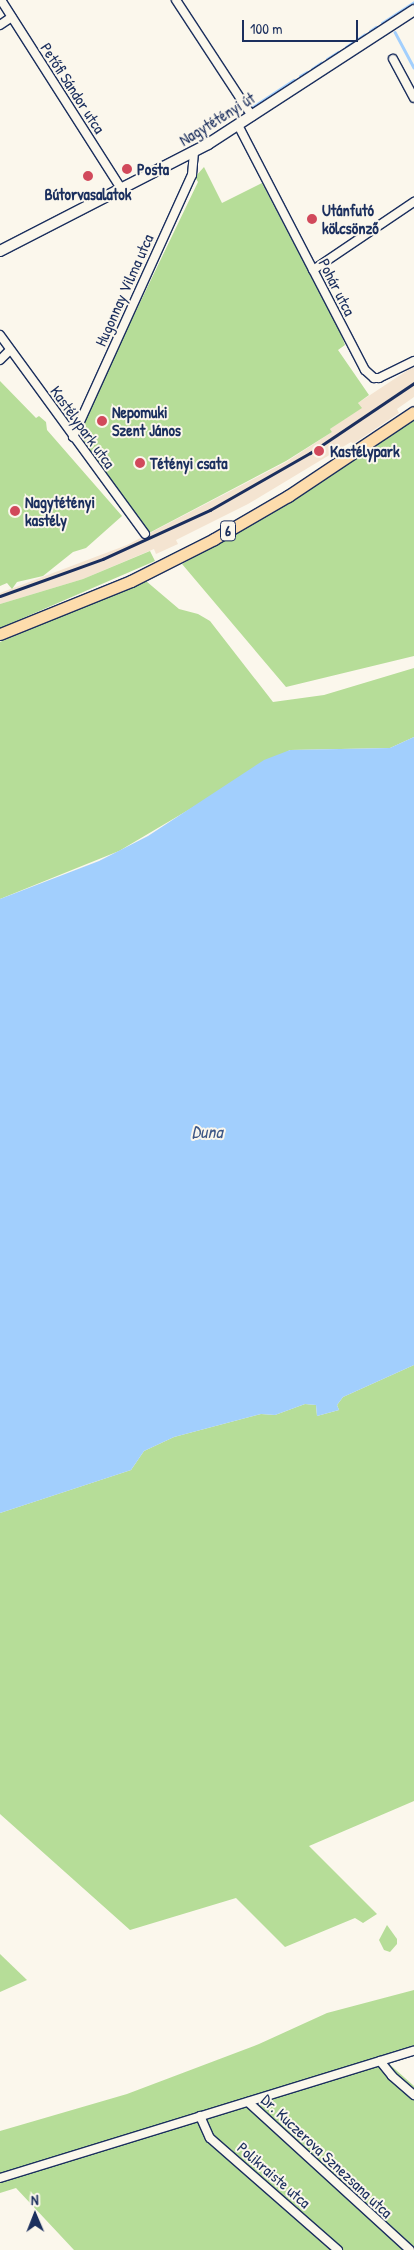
<!DOCTYPE html>
<meta charset="utf-8">
<style>
body{margin:0}
#map{position:relative;width:414px;height:2250px;overflow:hidden;background:#fbf7ec;font-family:"Patrick Hand",sans-serif}
div>[style]{position:absolute}
.built>*{inset:0;background:#f4e4d1}
.green>*{inset:0;background:#b6dd98}
.water>*{inset:0;background:#a2cffd}
.stream>*{height:2.5px;margin:-1.25px;padding:0 1.25px;transform-origin:1.25px;border-radius:1.25px;background:#a2cffd}
.roads{filter:drop-shadow(1px 0 #1b2f5e) drop-shadow(-1px 0 #1b2f5e) drop-shadow(0 1px #1b2f5e) drop-shadow(0 -1px #1b2f5e)}
.minor>*{height:8px;margin:-4px;padding:0 4px;transform-origin:4px;border-radius:4px;background:#fbf7ec}
.secondary>*{height:10px;margin:-5px;padding:0 5px;transform-origin:5px;border-radius:5px;background:#fbf7ec}
.primary>*{height:11px;margin:-5.5px;padding:0 5.5px;transform-origin:5.5px;border-radius:5.5px;background:#fddcac}
.rail>*{height:2.5px;margin:-1.25px;padding:0 1.25px;transform-origin:1.25px;border-radius:1.25px;background:#1b2f5e}
.dots>*{width:14px;height:14px;translate:-50% -50%;box-sizing:border-box;border:2px solid #fbf7ec;border-radius:50%}
span{translate:-50% -50%;white-space:nowrap;text-align:center;line-height:1.15;-webkit-text-stroke:4px #fbf7ec;paint-order:stroke}
.shield-label span{padding:1px 4px;background:#fbf7ec;border:1px solid;border-radius:4px;-webkit-text-stroke-width:0}
.shield-label{font-size:15px;color:#1b2f5e;font-weight:700}
.street-label{font-size:16px;color:#1b2f5e}
.poi-label{font-size:16px;color:#1b2f5e;font-weight:700}
.left{translate:0 -50%;text-align:left}
.water-label{font-size:18px;color:#3d5786;font-style:italic}
.north{position:absolute;left:10px;top:2190px;width:50px;height:50px;-webkit-text-stroke:4px #fbf7ec;paint-order:stroke;rotate:359deg;font-size:14px;font-weight:700;line-height:20px;text-align:center;color:#1b2f5e}
.north::after{content:'';display:block;margin:auto;width:18px;height:22px;background:#1b2f5e;clip-path:polygon(50% 0,100% 100%,50% 72%,0 100%)}
.scale{position:absolute;left:242px;top:20px;width:116px;height:22px;box-sizing:border-box;border:2px solid #1b2f5e;border-top:0;padding-left:6px;font-size:15px;line-height:18px;white-space:nowrap;color:#1b2f5e;-webkit-text-stroke:4px #fbf7ec;paint-order:stroke}
</style>
<div id="map">
<div class="built">
<i style="clip-path:polygon(414px 366px,414px 397px,397px 409px,399px 413px,353px 444px,351px 442px,248px 504px,176px 540px,178px 544px,156px 554px,154px 549px,83px 579px,0 604px,0 593px,127px 545px,286px 462px,332px 432px,330px 429px,361px 408px,358px 403px)"></i>
</div>
<div class="green">
<i style="clip-path:polygon(204px 167px,222px 203px,262px 183px,341px 334px,345px 345px,338px 350px,369px 395px,358px 403px,362px 408px,330px 429px,332px 432px,286px 461px,149px 533px,79px 434px,82px 423px,198px 182px,195px 177px)"></i>
<i style="clip-path:polygon(0 381px,36px 418px,39px 416px,46px 422px,47px 430px,122px 516px,86px 548px,73px 552px,43px 576px,17px 582px,12px 589px,7px 583px,0 586px)"></i>
<i style="clip-path:polygon(414px 420px,414px 656px,286px 687px,182px 564px,308px 491px)"></i>
<i style="clip-path:polygon(150px 551px,155px 561px,0 628px,0 604px,83px 579px)"></i>
<i style="clip-path:polygon(146px 581px,179px 609px,198px 614px,210px 621px,273px 702px,324px 695px,414px 668px,414px 737px,390px 748px,290px 750px,119px 851px,0 899px,0 642px)"></i>
<i style="clip-path:polygon(414px 1365px,414px 1801px,309px 1846px,377px 1914px,363px 1923px,355px 1918px,285px 1947px,236px 1898px,130px 1930px,0 1814px,0 1513px,131px 1470px,144px 1451px,174px 1437px,261px 1414px,275px 1415px,305px 1404px,316px 1405px,317px 1416px,339px 1410px,337px 1405px,343px 1397px)"></i>
<i style="clip-path:polygon(387px 1925px,397px 1939px,397px 1944px,390px 1952px,384px 1950px,379px 1940px)"></i>
<i style="clip-path:polygon(0 1954px,27px 1980px,0 1992px)"></i>
<i style="clip-path:polygon(414px 1990px,414px 2056px,387px 2062px,414px 2086px,414px 2250px,74px 2250px,16px 2188px,0 2193px,0 2131px,127px 2094px,259px 2044px,327px 2013px)"></i>
</div>
<div class="water">
<i style="clip-path:polygon(414px 737px,414px 1365px,343px 1397px,337px 1405px,339px 1410px,317px 1416px,316px 1405px,305px 1404px,275px 1415px,261px 1414px,174px 1437px,144px 1451px,131px 1470px,0 1513px,0 899px,99px 861px,148px 836px,264px 760px,290px 750px,390px 748px)"></i>
</div>
<div class="stream">
<i style="left:382px;top:23px;width:38px;rotate:-33deg"></i>
<i style="left:370px;top:31px;width:7px;rotate:-34deg"></i>
<i style="left:395px;top:32px;width:40px;rotate:62deg"></i>
<i style="left:346px;top:47px;width:22px;rotate:-34deg"></i>
<i style="left:327px;top:59px;width:13px;rotate:-32deg"></i>
<i style="left:312px;top:69px;width:11px;rotate:-34deg"></i>
<i style="left:300px;top:76px;width:8px;rotate:-30deg"></i>
<i style="left:251px;top:108px;width:51px;rotate:-33.1deg"></i>
</div>
<div class="roads">
<div class="minor">
<i style="left:1px;top:0;width:225px;rotate:57.5deg"></i>
<i style="left:176px;top:0;width:139px;rotate:56.8deg"></i>
<i style="left:0;top:25px;width:14px;rotate:-34deg"></i>
<i style="left:393px;top:59px;width:44px;rotate:61.7deg"></i>
<i style="left:238px;top:125px;width:276px;rotate:62.6deg"></i>
<i style="left:365px;top:370px;width:12px;rotate:42deg"></i>
<i style="left:374px;top:378px;width:5px"></i>
<i style="left:379px;top:378px;width:39px;rotate:-26deg"></i>
<i style="left:313px;top:270px;width:122px;rotate:-34deg"></i>
<i style="left:0;top:335px;width:246px;rotate:53.9deg"></i>
<i style="left:0;top:360px;width:14px;rotate:-45deg"></i>
<i style="left:73px;top:437px;width:288px;rotate:-65.6deg"></i>
<i style="left:192px;top:175px;width:23px;rotate:-85deg"></i>
<i style="left:380px;top:2061px;width:19px;rotate:51deg"></i>
<i style="left:392px;top:2076px;width:29px;rotate:41deg"></i>
<i style="left:248px;top:2102px;width:219px;rotate:42.4deg"></i>
<i style="left:200px;top:2116px;width:24px;rotate:66deg"></i>
<i style="left:210px;top:2138px;width:170px;rotate:41.2deg"></i>
<i style="left:0;top:2178px;width:433px;rotate:-17.1deg"></i>
</div>
<div class="secondary">
<i style="left:0;top:251px;width:234px;rotate:-27.2deg"></i>
<i style="left:208px;top:144px;width:246px;rotate:-33deg"></i>
</div>
<div class="primary">
<i style="left:0;top:634px;width:141px;rotate:-22deg"></i>
<i style="left:131px;top:581px;width:93px;rotate:-26.8deg"></i>
<i style="left:214px;top:539px;width:86px;rotate:-30.2deg"></i>
<i style="left:288px;top:496px;width:151px;rotate:-33.7deg"></i>
</div>
</div>
<div class="rail">
<i style="left:0;top:596px;width:109px;rotate:-19.8deg"></i>
<i style="left:103px;top:559px;width:118px;rotate:-24.6deg"></i>
<i style="left:210px;top:510px;width:115px;rotate:-29.7deg"></i>
<i style="left:310px;top:453px;width:125px;rotate:-33.9deg"></i>
</div>
<div class="dots">
<i style="left:127px;top:169px;background:#d1495b"></i>
<i style="left:88px;top:176px;background:#d1495b"></i>
<i style="left:312px;top:219px;background:#d1495b"></i>
<i style="left:102px;top:421px;background:#d1495b"></i>
<i style="left:319px;top:451px;background:#d1495b"></i>
<i style="left:140px;top:463px;background:#d1495b"></i>
<i style="left:15px;top:511px;background:#d1495b"></i>
</div>
<div class="shield-label">
<span style="left:228px;top:531px">6</span>
</div>
<div class="street-label">
<span style="left:73px;top:88px;rotate:57deg">Petőfi Sándor utca</span>
<span style="left:217px;top:119px;rotate:-32deg">Nagytétényi út</span>
<span style="left:337px;top:287px;rotate:63deg">Pohár utca</span>
<span style="left:124px;top:290px;rotate:-66deg">Hugonnay Vilma utca</span>
<span style="left:83px;top:427px;rotate:54deg">Kastélypark utca</span>
<span style="left:327px;top:2156px;rotate:43deg">Dr. Kuczerova Sznezsana utca</span>
<span style="left:274px;top:2175px;rotate:41deg">Polikraiste utca</span>
</div>
<div class="poi-label">
<span class="left" style="left:137px;top:169px">Posta</span>
<span style="left:88px;top:194px">Bútorvasalatok</span>
<span class="left" style="left:322px;top:219px">Utánfutó<br>kölcsönző</span>
<span class="left" style="left:112px;top:421px">Nepomuki<br>Szent János</span>
<span class="left" style="left:330px;top:451px">Kastélypark</span>
<span class="left" style="left:150px;top:463px">Tétényi csata</span>
<span class="left" style="left:25px;top:511px">Nagytétényi<br>kastély</span>
</div>
<div class="water-label">
<span style="left:207px;top:1132px">Duna</span>
</div>
<div class="north">N</div>
<div class="scale">100 m</div>
</div>
